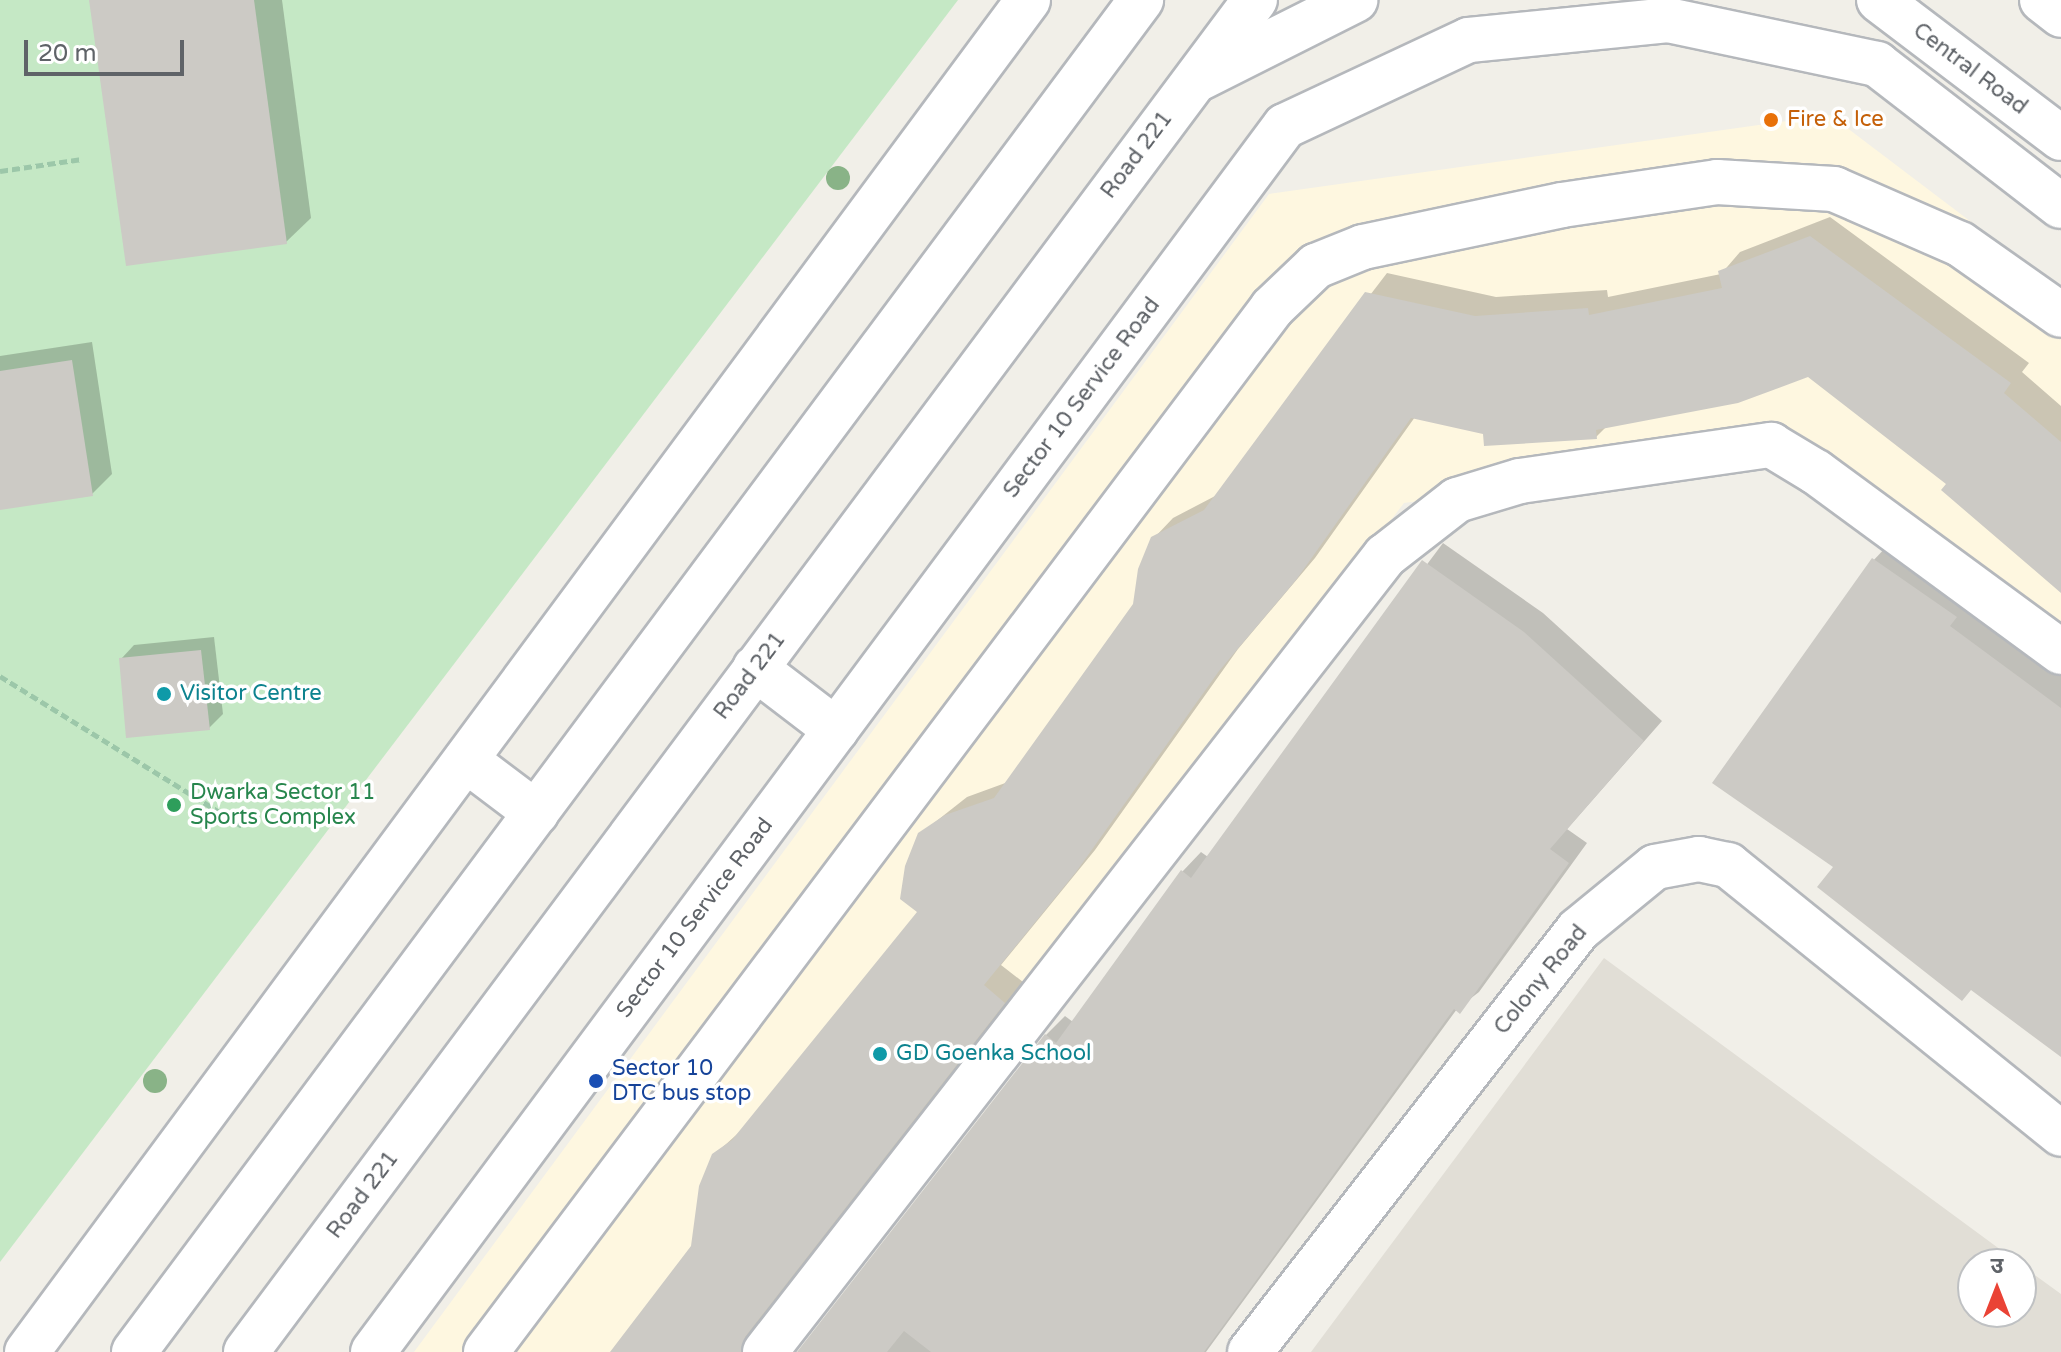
<!DOCTYPE html>
<meta charset="utf-8">
<style>
body{margin:0}
#map{position:relative;width:2061px;height:1352px;overflow:hidden;background:#f1efe8;font-family:"Varela Round","Noto Sans Devanagari",sans-serif}
div>[style]{position:absolute}
.commercial>*{inset:0;background:#fef7e0}
.education>*{inset:0;background:#e1ded6}
.green>*{inset:0;background:#c5e8c5}
.shadow>*{inset:0;background:#0003}
.building>*{inset:0;background:#cccac5}
.path>*{height:5px;margin-top:-2.5px;transform-origin:0;background:repeating-linear-gradient(90deg,#9cc7a9 0 8px,transparent 0 12px)}
.roads{filter:drop-shadow(2px 0 #b5b8bc) drop-shadow(-2px 0 #b5b8bc) drop-shadow(0 2px #b5b8bc) drop-shadow(0 -2px #b5b8bc)}
.street>*{height:44px;margin:-22px;padding:0 22px;transform-origin:22px;border-radius:22px;background:#fff}
.secondary>*{height:44px;margin:-22px;padding:0 22px;transform-origin:22px;border-radius:22px;background:#fff}
.trees>*{width:24px;height:24px;margin:-12px;border-radius:50%;background:#89b387}
.dots>*{width:22px;height:22px;translate:-50% -50%;box-sizing:border-box;border:4px solid #fff;border-radius:50%}
span{translate:-50% -50%;white-space:nowrap;text-align:center;line-height:1.15;-webkit-text-stroke:7px #fff;paint-order:stroke}
.street-label{font-size:22px;color:#5f6368}
.food-label{font-size:22px;color:#c56008}
.left{translate:0 -50%;text-align:left}
.culture-label{font-size:22px;color:#0d838f}
.leisure-label{font-size:22px;color:#27864d}
.transit-label{font-size:22px;color:#164399}
.north{position:absolute;left:1957px;top:1248px;width:80px;height:80px;box-sizing:border-box;background:#fff;border:2px solid #bfc1c3;border-radius:50%;rotate:0deg;font-size:22px;font-weight:700;line-height:32px;text-align:center;color:#5f6368}
.north::after{content:'';display:block;margin:auto;width:28px;height:36px;background:#ea4335;clip-path:polygon(50% 0,100% 100%,50% 72%,0 100%)}
.scale{position:absolute;left:24px;top:40px;width:160px;height:36px;box-sizing:border-box;border:4px solid #5f6368;border-top:0;padding-left:10px;font-size:24px;line-height:28px;white-space:nowrap;color:#5f6368;-webkit-text-stroke:6px #fff;paint-order:stroke}
</style>
<div id="map">
<div class="commercial">
<i style="clip-path:polygon(1830px 115px,2061px 290px,2061px 642px,1801px 449px,1404px 503px,756px 1352px,414px 1352px,1269px 194px)"></i>
</div>
<div class="education">
<i style="clip-path:polygon(1604px 958px,2020px 1264px,1973px 1264px,1973px 1312px,2021px 1312px,2021px 1265px,2061px 1294px,2061px 1352px,1311px 1352px)"></i>
</div>
<div class="green">
<i style="clip-path:polygon(0 0,958px 0,0 1262px)"></i>
</div>
<div class="shadow">
<i style="clip-path:polygon(91px 0,282px 0,311px 218px,286px 242px)"></i>
<i style="clip-path:polygon(1830px 217px,2029px 363px,2022px 372px,2061px 406px,2061px 591px,1949px 484px,1808px 375px,1607px 426px,1596px 437px,1485px 433px,1415px 417px,1315px 558px,1238px 649px,1095px 850px,1001px 965px,1023px 982px,764px 1315px,743px 1352px,613px 1352px,693px 1246px,714px 1155px,745px 1127px,920px 912px,920px 834px,967px 797px,1008px 782px,1135px 605px,1153px 539px,1173px 518px,1217px 495px,1387px 273px,1496px 297px,1607px 290px,1608px 297px,1721px 274px,1740px 252px)"></i>
<i style="clip-path:polygon(92px 342px,112px 474px,92px 494px,0 508px,0 356px)"></i>
<i style="clip-path:polygon(1443px 543px,1543px 613px,1662px 721px,1567px 829px,1587px 843px,1479px 992px,1457px 1009px,1206px 1352px,838px 1352px,1046px 1035px,1065px 1016px,1073px 1022px,1182px 872px,1201px 852px,1208px 857px)"></i>
<i style="clip-path:polygon(1889px 544px,2061px 673px,2061px 1055px,1836px 866px,1870px 564px)"></i>
<i style="clip-path:polygon(214px 637px,223px 714px,209px 728px,121px 659px,134px 645px)"></i>
</div>
<div class="building">
<i style="clip-path:polygon(89px 0,254px 0,287px 244px,126px 266px)"></i>
<i style="clip-path:polygon(1810px 236px,2011px 383px,2004px 393px,2061px 442px,2061px 593px,1941px 490px,1946px 484px,1808px 377px,1738px 403px,1596px 430px,1597px 439px,1484px 446px,1483px 434px,1411px 418px,1296px 580px,1219px 671px,1076px 872px,984px 985px,1005px 1003px,745px 1337px,741px 1352px,610px 1352px,691px 1246px,699px 1186px,712px 1154px,732px 1140px,917px 912px,900px 899px,905px 866px,918px 833px,945px 815px,994px 798px,1133px 604px,1138px 569px,1151px 537px,1204px 510px,1365px 292px,1475px 316px,1588px 308px,1589px 315px,1722px 288px,1718px 271px)"></i>
<i style="clip-path:polygon(72px 360px,93px 496px,0 510px,0 371px)"></i>
<i style="clip-path:polygon(1872px 558px,1957px 617px,1950px 626px,2061px 708px,2061px 1057px,1971px 990px,1962px 1001px,1817px 887px,1833px 867px,1712px 783px)"></i>
<i style="clip-path:polygon(1422px 560px,1524px 632px,1644px 741px,1550px 849px,1569px 863px,1460px 1014px,1454px 1009px,1204px 1352px,931px 1352px,904px 1331px,887px 1352px,797px 1352px,1045px 1034px,1056px 1043px,1181px 870px,1191px 878px)"></i>
<i style="clip-path:polygon(201px 650px,210px 730px,126px 738px,119px 658px)"></i>
</div>
<div class="path">
<i style="left:0;top:171px;width:83px;rotate:-8.3deg"></i>
<i style="left:0;top:676px;width:285px;rotate:31.8deg"></i>
</div>
<div class="roads">
<div class="street">
<i style="left:27px;top:1352px;width:1682px;rotate:-53.48deg"></i>
<i style="left:373px;top:1352px;width:1528px;rotate:-53.36deg"></i>
<i style="left:1285px;top:126px;width:203px;rotate:-25.1deg"></i>
<i style="left:1469px;top:40px;width:200px;rotate:-5.7deg"></i>
<i style="left:1668px;top:20px;width:214px;rotate:11.9deg"></i>
<i style="left:1877px;top:64px;width:232px;rotate:37.7deg"></i>
<i style="left:486px;top:1352px;width:1307px;rotate:-53.02deg"></i>
<i style="left:1272px;top:308px;width:61px;rotate:-43.7deg"></i>
<i style="left:1316px;top:266px;width:51px;rotate:-22deg"></i>
<i style="left:1363px;top:247px;width:203px;rotate:-11.9deg"></i>
<i style="left:1562px;top:205px;width:157px;rotate:-8.4deg"></i>
<i style="left:1717px;top:182px;width:117px;rotate:3.4deg"></i>
<i style="left:1834px;top:189px;width:137px;rotate:23.6deg"></i>
<i style="left:1960px;top:244px;width:123px;rotate:35.1deg"></i>
<i style="left:765px;top:1352px;width:1009px;rotate:-52.09deg"></i>
<i style="left:1385px;top:556px;width:91px;rotate:-37.9deg"></i>
<i style="left:1457px;top:500px;width:66px;rotate:-16.8deg"></i>
<i style="left:1520px;top:481px;width:254px;rotate:-8.2deg"></i>
<i style="left:1771px;top:445px;width:52px;rotate:31deg"></i>
<i style="left:1816px;top:472px;width:304px;rotate:36.3deg"></i>
<i style="left:1250px;top:1352px;width:534px;rotate:-52.14deg"></i>
<i style="left:1578px;top:930px;width:99px;rotate:-39.3deg"></i>
<i style="left:1655px;top:867px;width:45px;rotate:-10.3deg"></i>
<i style="left:1699px;top:859px;width:30px;rotate:12deg"></i>
<i style="left:1728px;top:865px;width:428px;rotate:38.9deg"></i>
</div>
<div class="secondary">
<i style="left:1879px;top:0;width:228px;rotate:37.2deg"></i>
<i style="left:2042px;top:0;width:24px;rotate:38deg"></i>
<i style="left:1200px;top:78px;width:174px;rotate:-26.7deg"></i>
<i style="left:755px;top:668px;width:102px;rotate:37.4deg"></i>
<i style="left:466px;top:760px;width:88px;rotate:37.1deg"></i>
<i style="left:134px;top:1352px;width:1686px;rotate:-53.32deg"></i>
<i style="left:246px;top:1352px;width:1687px;rotate:-53.27deg"></i>
</div>
</div>
<div class="trees">
<i style="left:838px;top:178px"></i>
<i style="left:155px;top:1081px"></i>
</div>
<div class="dots">
<i style="left:1771px;top:120px;background:#e8710a"></i>
<i style="left:164px;top:694px;background:#0f9aa8"></i>
<i style="left:174px;top:805px;background:#2e9e5b"></i>
<i style="left:880px;top:1054px;background:#0f9aa8"></i>
<i style="left:596px;top:1081px;background:#1a4fb4"></i>
</div>
<div class="street-label">
<span style="left:1970px;top:69px;rotate:37deg">Central Road</span>
<span style="left:1137px;top:155px;rotate:-53deg">Road 221</span>
<span style="left:1082px;top:398px;rotate:-53deg">Sector 10 Service Road</span>
<span style="left:750px;top:676px;rotate:-53deg">Road 221</span>
<span style="left:695px;top:918px;rotate:-53deg">Sector 10 Service Road</span>
<span style="left:1541px;top:980px;rotate:-51deg">Colony Road</span>
<span style="left:363px;top:1195px;rotate:-53deg">Road 221</span>
</div>
<div class="food-label">
<span class="left" style="left:1787px;top:120px">Fire &amp; Ice</span>
</div>
<div class="culture-label">
<span class="left" style="left:180px;top:694px">Visitor Centre</span>
<span class="left" style="left:896px;top:1054px">GD Goenka School</span>
</div>
<div class="leisure-label">
<span class="left" style="left:190px;top:805px">Dwarka Sector 11<br>Sports Complex</span>
</div>
<div class="transit-label">
<span class="left" style="left:612px;top:1081px">Sector 10<br>DTC bus stop</span>
</div>
<div class="north">उ</div>
<div class="scale">20 m</div>
</div>
